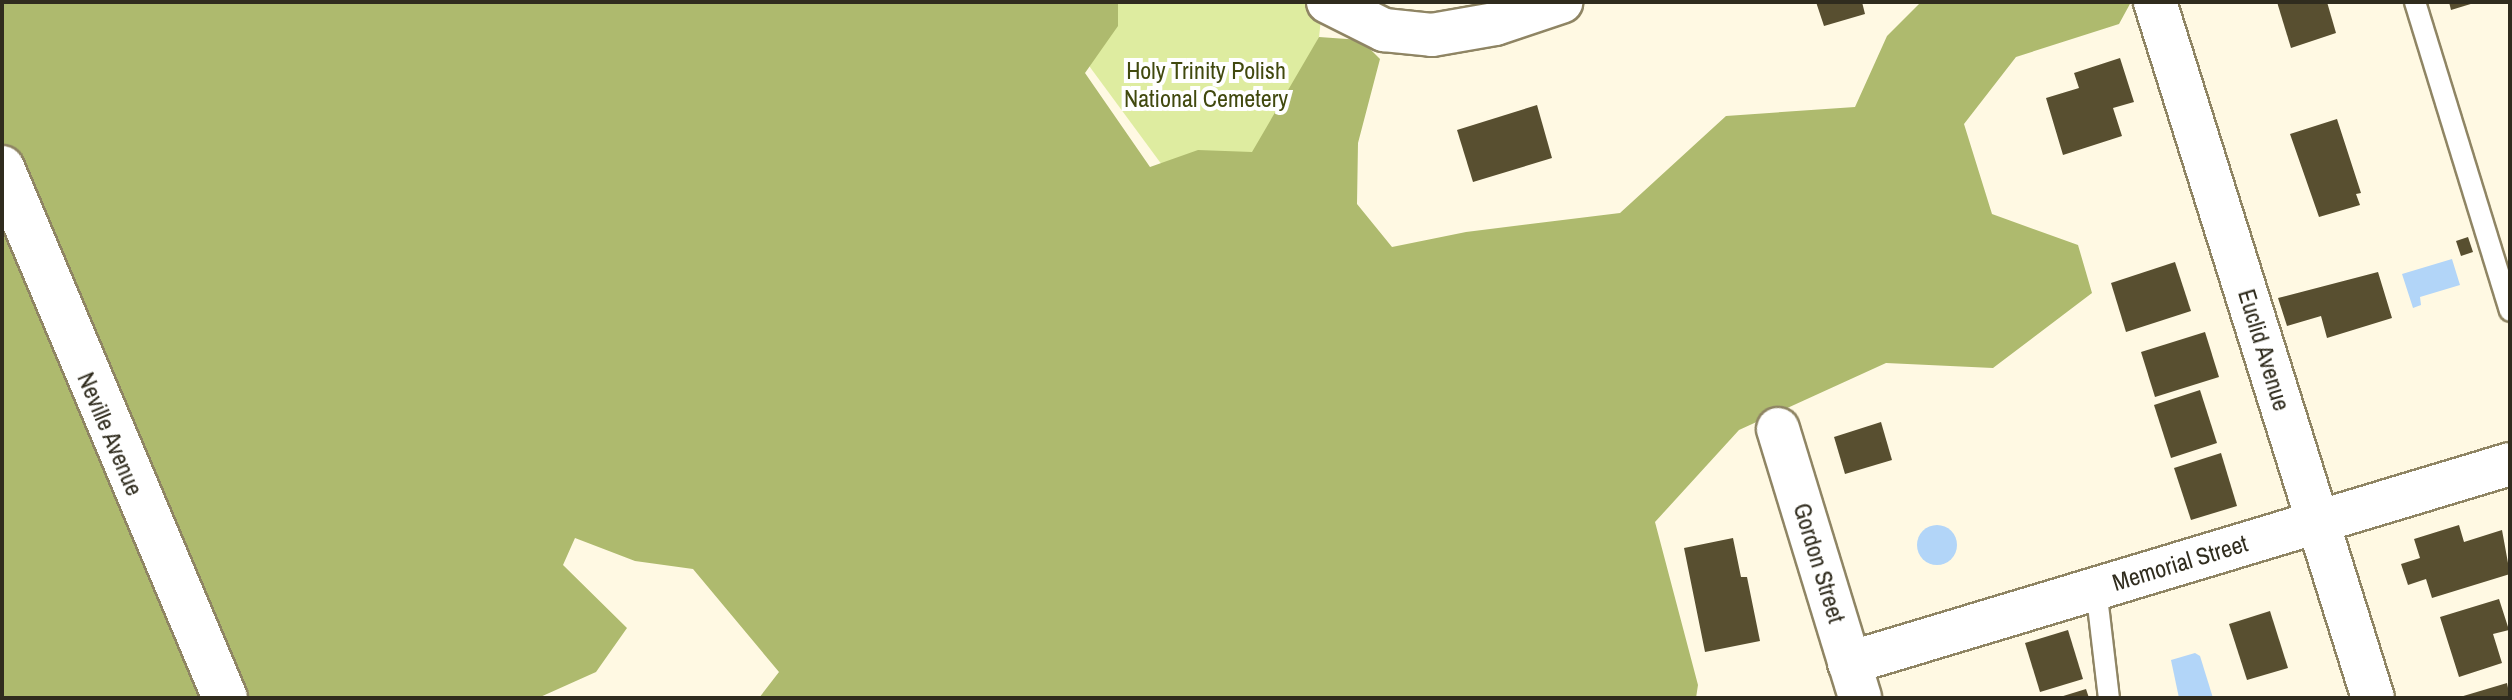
<!DOCTYPE html>
<style>
body{margin:0}
#map{position:relative;width:2512px;height:700px;overflow:hidden;background:#fff9e3;font-family:"Archivo Narrow",sans-serif}
div>[style]{position:absolute}
.green>*{inset:0;background:#deeca0}
.forest>*{inset:0;background:#aeba6e}
.water>*{inset:0;background:#b2d5f8}
.round{border-radius:50%}
.building>*{inset:0;background:#584f30}
.roads{filter:drop-shadow(2px 0 #8f8564) drop-shadow(-2px 0 #8f8564) drop-shadow(0 2px #8f8564) drop-shadow(0 -2px #8f8564)}
.service>*{height:20px;margin:-10px;padding:0 10px;transform-origin:10px;border-radius:10px;background:#fff}
.minor>*{height:42px;margin:-21px;padding:0 21px;transform-origin:21px;border-radius:21px;background:#fff}
.tertiary>*{height:44px;margin:-22px;padding:0 22px;transform-origin:22px;border-radius:22px;background:#fff}
span{translate:-50% -50%;white-space:nowrap;text-align:center;line-height:1.15;-webkit-text-stroke:8px #fff;paint-order:stroke}
.park-label{font-size:24px;color:#41490e}
.street-label{font-size:24px;color:#302c1e}
.frame{position:absolute;inset:0;border:4px solid #302c1e;pointer-events:none}
</style>
<div id="map">
<div class="green">
<i style="clip-path:polygon(1042px 2px,1323px 2px,1319px 37px,1221px 245px)"></i>
</div>
<div class="forest">
<i style="clip-path:polygon(2px 2px,1118px 2px,1118px 26px,1085px 73px,1150px 167px,1198px 150px,1252px 152px,1319px 37px,1361px 40px,1380px 59px,1358px 143px,1357px 204px,1392px 247px,1466px 232px,1620px 213px,1726px 116px,1855px 107px,1887px 36px,1921px 2px,2131px 2px,2119px 24px,2016px 57px,1964px 124px,1992px 214px,2078px 245px,2092px 293px,1993px 368px,1886px 363px,1739px 430px,1655px 522px,1698px 685px,1696px 698px,759px 698px,779px 672px,693px 569px,635px 561px,575px 538px,563px 565px,627px 628px,596px 672px,538px 698px,232px 698px,15px 190px,2px 139px)"></i>
<i style="clip-path:polygon(2px 202px,223px 698px,2px 698px)"></i>
</div>
<div class="water">
<i style="clip-path:polygon(2452px 259px,2460px 285px,2420px 297px,2421px 305px,2413px 308px,2402px 274px)"></i>
<i class="round" style="left:1917px;top:525px;width:40px;height:40px"></i>
<i style="clip-path:polygon(2195px 653px,2200px 656px,2213px 698px,2179px 698px,2171px 660px)"></i>
</div>
<div class="building">
<i style="clip-path:polygon(1816px 2px,1862px 2px,1865px 14px,1824px 26px)"></i>
<i style="clip-path:polygon(2277px 2px,2327px 2px,2336px 33px,2291px 48px)"></i>
<i style="clip-path:polygon(2449px 2px,2474px 2px,2474px 3px,2451px 10px)"></i>
<i style="clip-path:polygon(2120px 58px,2134px 102px,2113px 108px,2122px 136px,2063px 155px,2046px 98px,2079px 88px,2074px 73px)"></i>
<i style="clip-path:polygon(1537px 105px,1552px 158px,1473px 182px,1457px 130px)"></i>
<i style="clip-path:polygon(2337px 119px,2361px 193px,2356px 194px,2360px 205px,2319px 217px,2290px 134px)"></i>
<i style="clip-path:polygon(2468px 237px,2473px 252px,2461px 256px,2456px 241px)"></i>
<i style="clip-path:polygon(2175px 262px,2191px 311px,2126px 332px,2111px 283px)"></i>
<i style="clip-path:polygon(2378px 272px,2392px 318px,2327px 338px,2321px 316px,2287px 326px,2278px 298px)"></i>
<i style="clip-path:polygon(2205px 332px,2219px 377px,2155px 397px,2141px 352px)"></i>
<i style="clip-path:polygon(2200px 390px,2217px 443px,2171px 458px,2154px 405px)"></i>
<i style="clip-path:polygon(1881px 422px,1892px 460px,1845px 474px,1834px 437px)"></i>
<i style="clip-path:polygon(2221px 453px,2237px 506px,2191px 520px,2174px 468px)"></i>
<i style="clip-path:polygon(2459px 525px,2464px 542px,2502px 530px,2510px 574px,2432px 598px,2426px 579px,2408px 585px,2401px 564px,2420px 558px,2414px 539px)"></i>
<i style="clip-path:polygon(1733px 538px,1741px 577px,1747px 577px,1760px 641px,1705px 652px,1684px 548px)"></i>
<i style="clip-path:polygon(2499px 599px,2509px 630px,2493px 634px,2502px 663px,2459px 677px,2440px 617px)"></i>
<i style="clip-path:polygon(2270px 611px,2288px 668px,2247px 680px,2229px 624px)"></i>
<i style="clip-path:polygon(2068px 630px,2083px 679px,2040px 692px,2025px 643px)"></i>
<i style="clip-path:polygon(2507px 683px,2510px 698px,2460px 698px,2460px 697px)"></i>
<i style="clip-path:polygon(2086px 689px,2089px 698px,2060px 698px,2060px 697px)"></i>
</div>
<div class="roads">
<div class="service">
<i style="left:2415px;top:2px;width:323px;rotate:72.9deg"></i>
<i style="left:2096px;top:588px;width:111px;rotate:83.3deg"></i>
</div>
<div class="minor">
<i style="left:1328px;top:2px;width:63px;rotate:26.6deg"></i>
<i style="left:1384px;top:30px;width:48px;rotate:5.9deg"></i>
<i style="left:1432px;top:35px;width:64px;rotate:-9.9deg"></i>
<i style="left:1495px;top:24px;width:70px;rotate:-18.4deg"></i>
<i style="left:2155px;top:2px;width:729px;rotate:72.61deg"></i>
<i style="left:1778px;top:429px;width:281px;rotate:73deg"></i>
<i style="left:1849px;top:663px;width:690px;rotate:-16.75deg"></i>
</div>
<div class="tertiary">
<i style="left:2px;top:168px;width:575px;rotate:67.18deg"></i>
</div>
</div>
<div class="park-label">
<span style="left:1206px;top:85px">Holy Trinity Polish<br>National Cemetery</span>
</div>
<div class="street-label">
<span style="left:2264px;top:350px;rotate:73deg">Euclid Avenue</span>
<span style="left:110px;top:434px;rotate:67deg">Neville Avenue</span>
<span style="left:1819px;top:563px;rotate:73deg">Gordon Street</span>
<span style="left:2180px;top:563px;rotate:-17deg">Memorial Street</span>
</div>
<div class="frame"></div>
</div>
